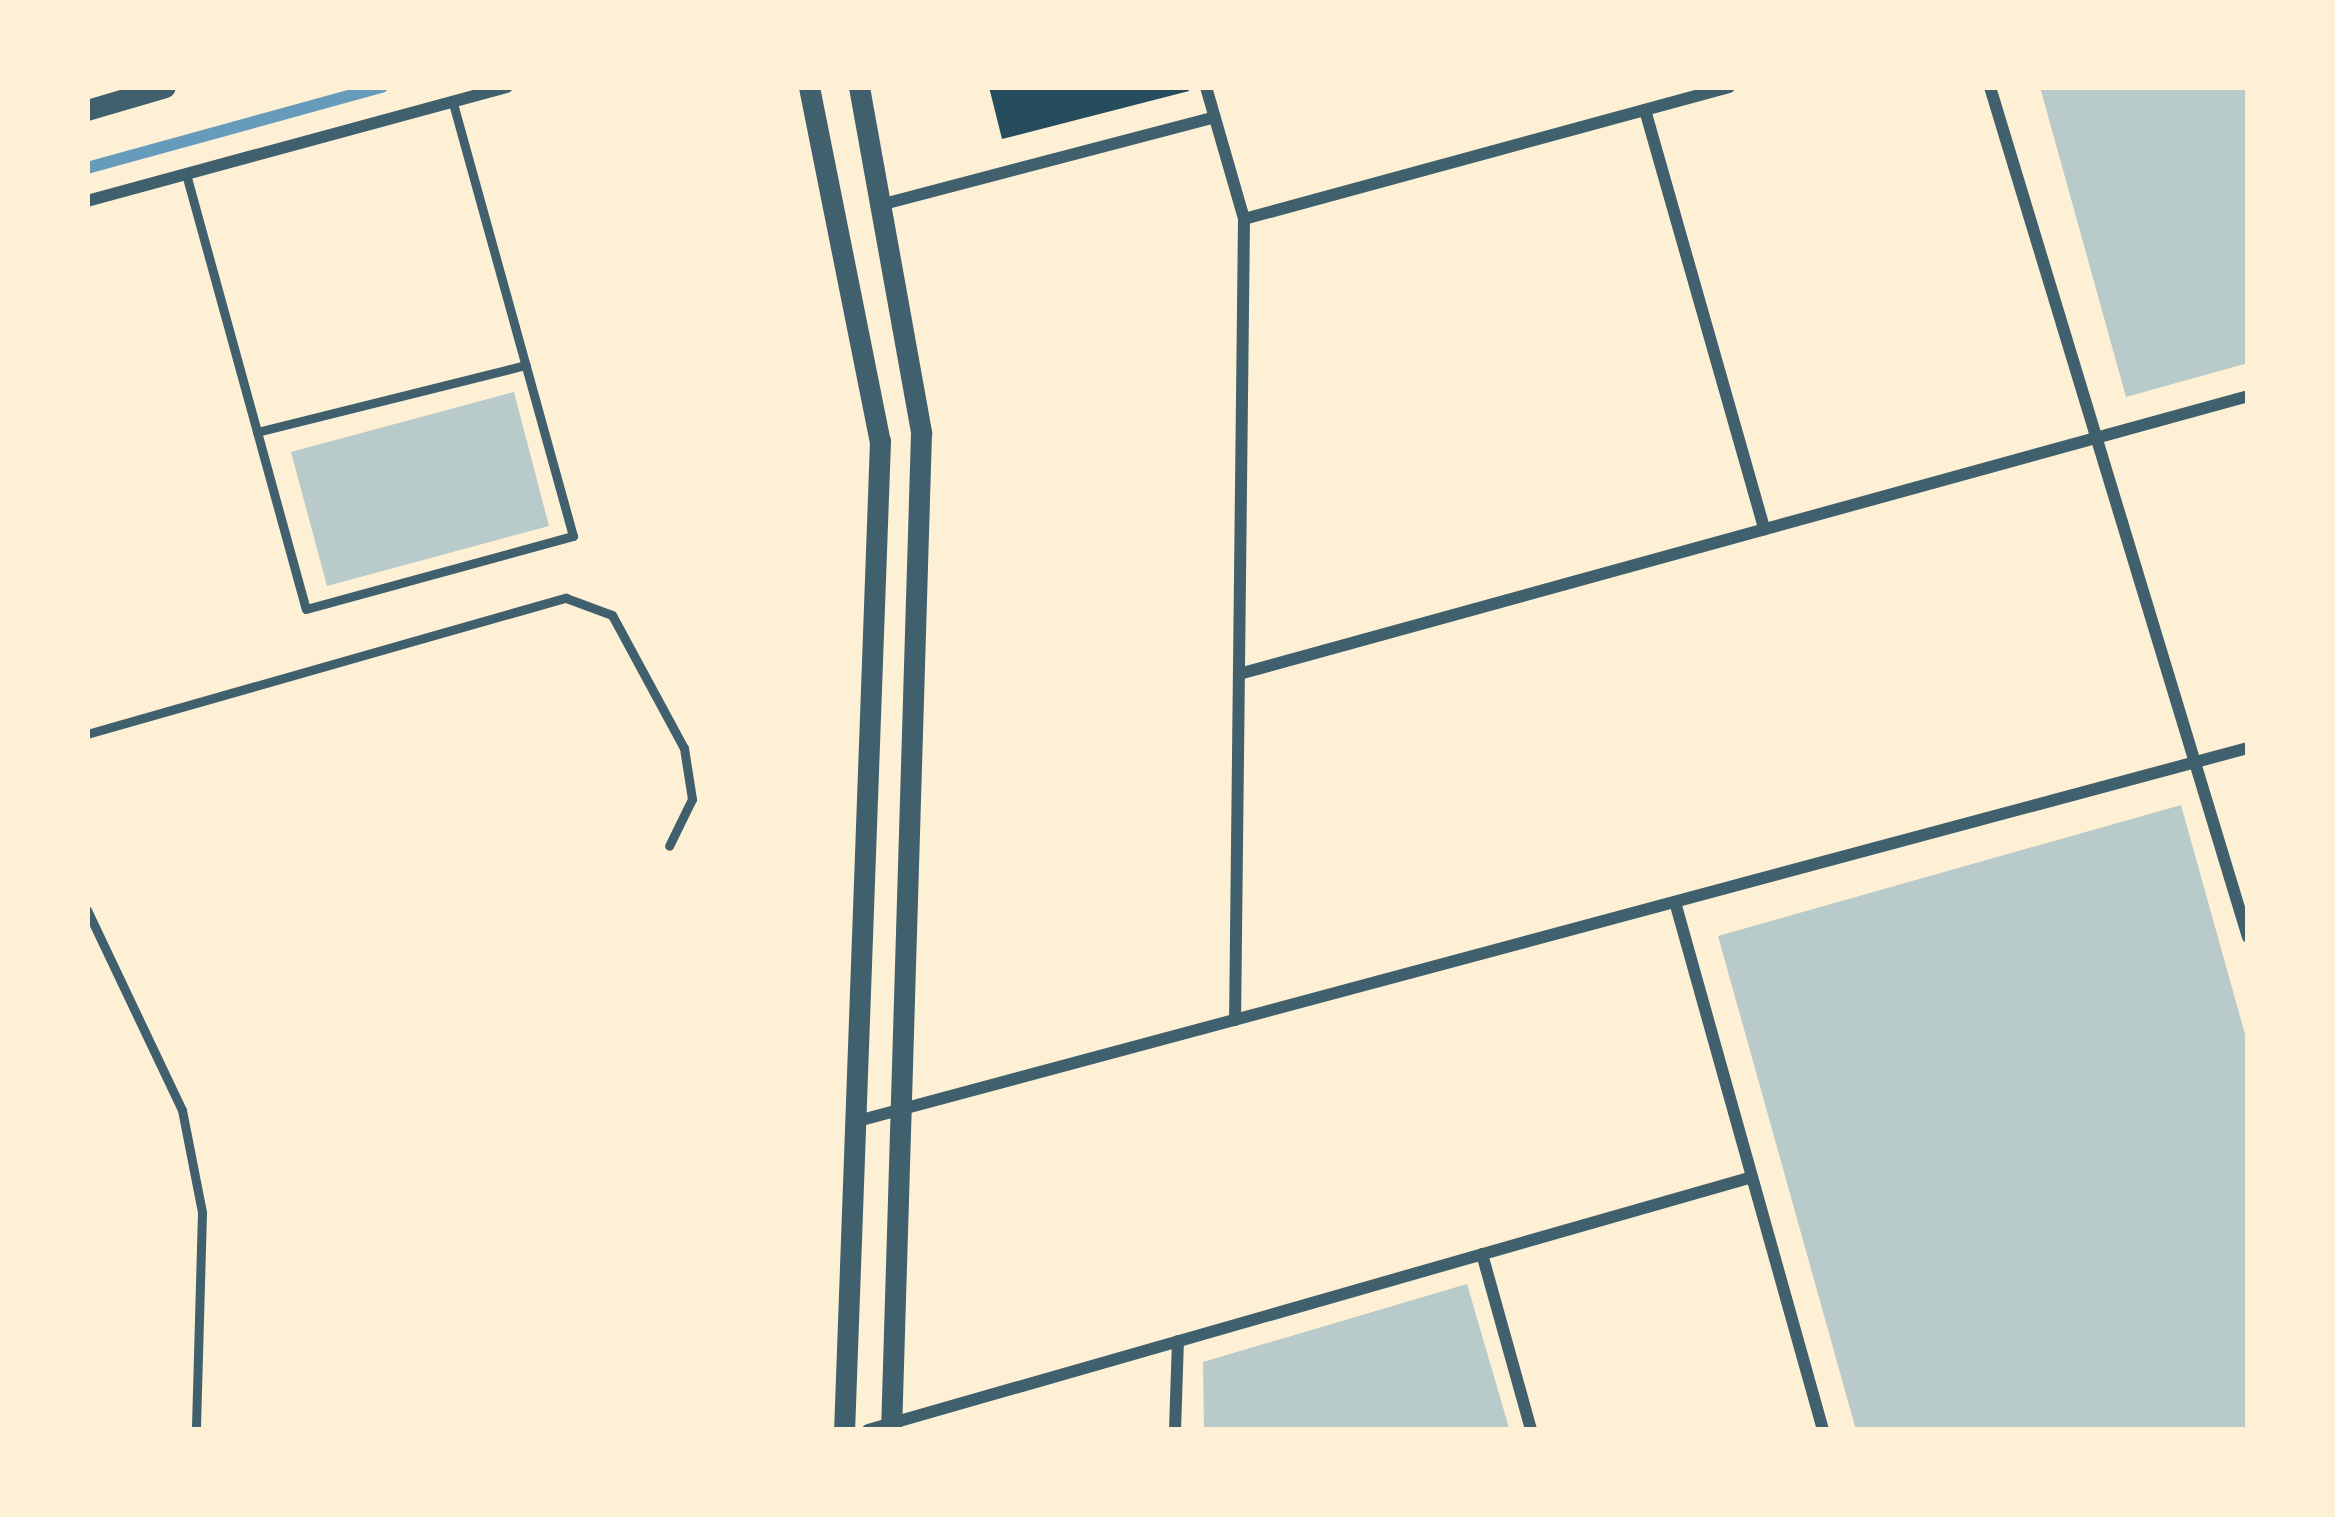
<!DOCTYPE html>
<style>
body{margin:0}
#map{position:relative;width:2335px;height:1517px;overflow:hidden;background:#fdf0d5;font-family:"Open Sans",sans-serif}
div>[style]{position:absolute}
.green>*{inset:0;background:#b9caca}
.stream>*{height:12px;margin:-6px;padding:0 6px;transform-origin:6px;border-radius:6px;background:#669bbc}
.building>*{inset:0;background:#264d5e}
.service>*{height:9px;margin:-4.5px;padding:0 4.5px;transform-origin:4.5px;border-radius:4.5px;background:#3f606c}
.minor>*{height:12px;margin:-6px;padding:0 6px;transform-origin:6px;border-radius:6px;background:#3f606c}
.tertiary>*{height:21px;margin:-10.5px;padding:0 10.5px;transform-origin:10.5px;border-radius:10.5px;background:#3f606c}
span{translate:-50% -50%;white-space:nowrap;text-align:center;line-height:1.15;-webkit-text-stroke:10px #fdf0d5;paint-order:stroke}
.frame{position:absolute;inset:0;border:90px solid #fdf0d5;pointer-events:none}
</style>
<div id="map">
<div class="green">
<i style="clip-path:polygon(2040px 87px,2248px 87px,2248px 363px,2126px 397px)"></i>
<i style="clip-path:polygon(514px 392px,549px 526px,327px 586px,291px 452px)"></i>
<i style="clip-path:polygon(2181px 805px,2248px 1045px,2248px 1430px,1856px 1430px,1718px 936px)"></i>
<i style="clip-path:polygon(1467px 1284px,1509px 1428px,1204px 1430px,1203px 1362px)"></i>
</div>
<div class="stream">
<i style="left:87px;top:168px;width:306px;rotate:-15.4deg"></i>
</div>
<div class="building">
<i style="clip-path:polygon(989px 87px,1188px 87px,1189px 91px,1002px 139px)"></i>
</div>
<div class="service">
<i style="left:186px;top:174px;width:451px;rotate:74.6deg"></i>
<i style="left:306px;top:609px;width:277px;rotate:-15.3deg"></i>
<i style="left:573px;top:536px;width:450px;rotate:-105.5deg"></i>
<i style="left:257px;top:432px;width:277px;rotate:-14deg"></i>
<i style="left:87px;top:734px;width:498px;rotate:-15.9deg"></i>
<i style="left:566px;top:598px;width:49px;rotate:20.3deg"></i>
<i style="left:612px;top:615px;width:151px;rotate:61.6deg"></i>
<i style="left:684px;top:748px;width:52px;rotate:81.1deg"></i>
<i style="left:692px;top:799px;width:52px;rotate:116.1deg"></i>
<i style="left:87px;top:910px;width:221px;rotate:64.6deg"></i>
<i style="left:182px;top:1110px;width:104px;rotate:78.9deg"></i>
<i style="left:202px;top:1212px;width:218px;rotate:91.6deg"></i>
</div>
<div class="minor">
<i style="left:1206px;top:87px;width:137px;rotate:73.9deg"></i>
<i style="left:1244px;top:219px;width:801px;rotate:90.64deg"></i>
<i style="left:1990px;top:87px;width:888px;rotate:73.12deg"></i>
<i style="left:1645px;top:110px;width:436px;rotate:74.1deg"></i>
<i style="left:87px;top:201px;width:435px;rotate:-15.2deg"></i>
<i style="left:880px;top:205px;width:346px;rotate:-14.7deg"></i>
<i style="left:1244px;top:219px;width:503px;rotate:-15.23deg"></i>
<i style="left:1239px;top:674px;width:1047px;rotate:-15.4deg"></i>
<i style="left:1675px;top:902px;width:548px;rotate:74.34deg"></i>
<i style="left:854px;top:1122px;width:1443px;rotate:-15.02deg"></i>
<i style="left:1482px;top:1254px;width:183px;rotate:74.4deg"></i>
<i style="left:868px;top:1430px;width:919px;rotate:-15.97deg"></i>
<i style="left:1175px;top:1430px;width:89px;rotate:-88.1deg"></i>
</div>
<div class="tertiary">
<i style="left:809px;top:87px;width:361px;rotate:78.7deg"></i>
<i style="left:880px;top:441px;width:990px;rotate:92.08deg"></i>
<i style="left:859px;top:87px;width:352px;rotate:79.8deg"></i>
<i style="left:921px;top:433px;width:997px;rotate:91.72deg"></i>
<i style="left:87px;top:110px;width:81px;rotate:-16.4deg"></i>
</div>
<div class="frame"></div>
</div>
